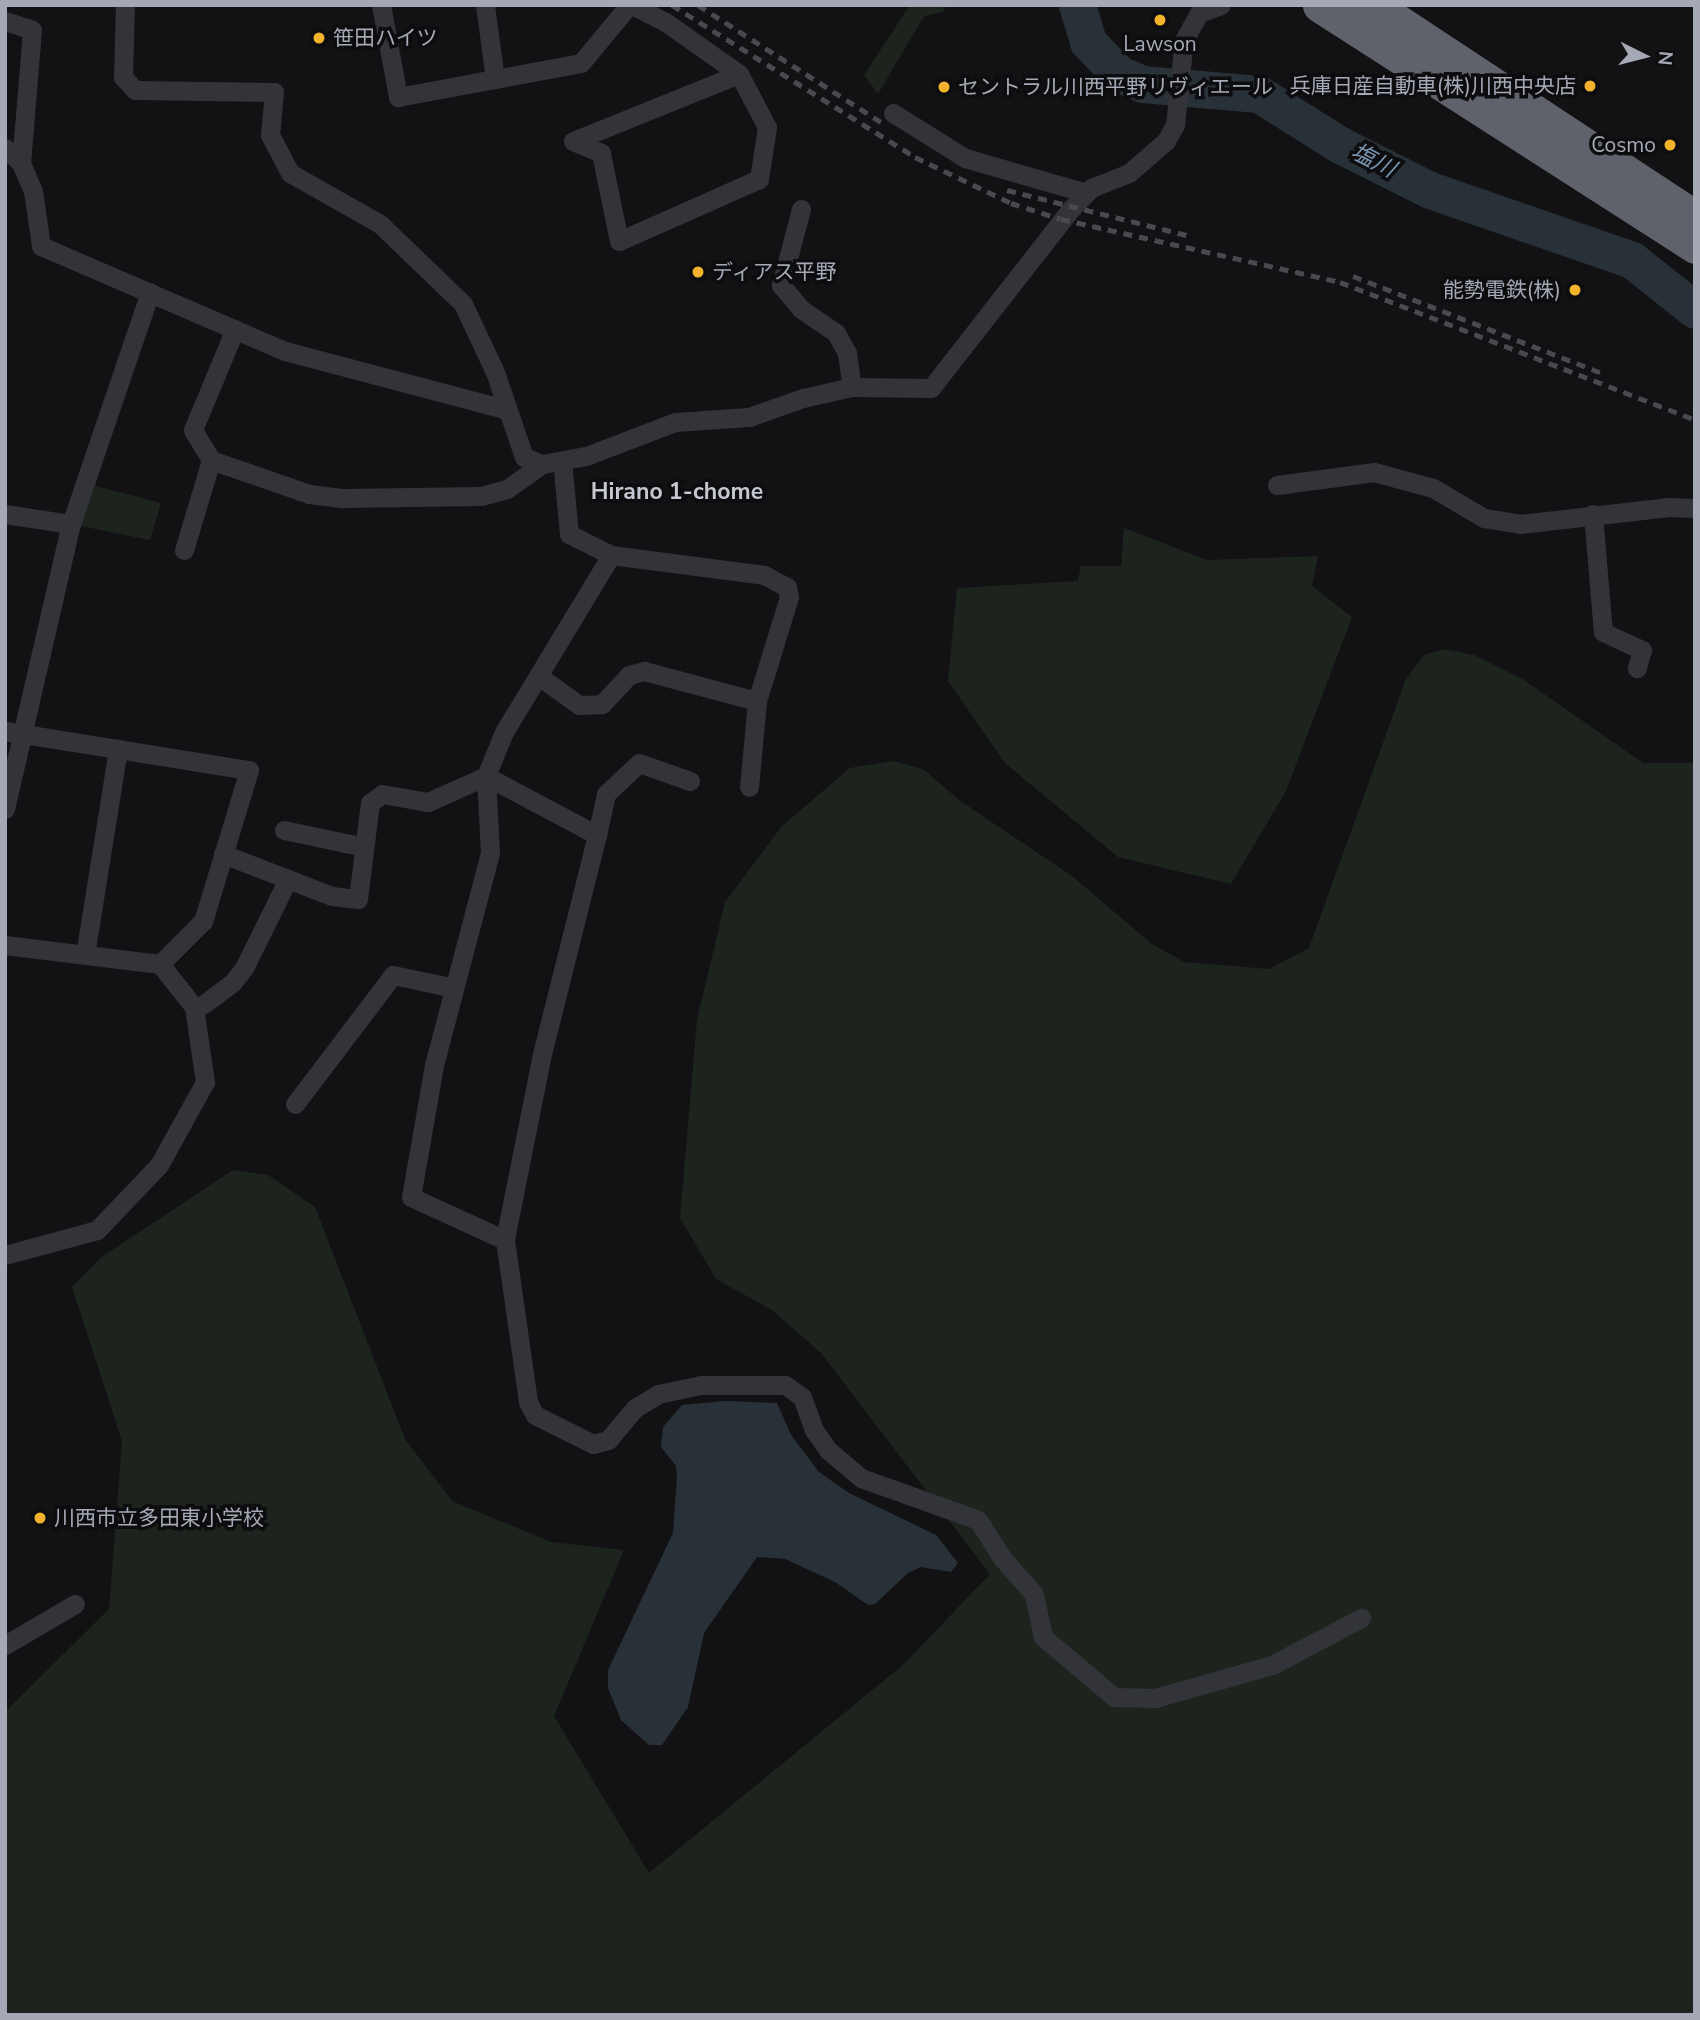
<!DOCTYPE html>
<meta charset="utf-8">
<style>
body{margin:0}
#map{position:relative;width:1700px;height:2020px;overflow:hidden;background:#121214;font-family:"Nunito Sans","Noto Sans JP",sans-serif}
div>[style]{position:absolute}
.green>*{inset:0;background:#1d241e}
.water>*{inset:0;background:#293138}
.river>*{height:37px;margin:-18.5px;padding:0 18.5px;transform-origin:18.5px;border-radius:18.5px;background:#293138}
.street>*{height:19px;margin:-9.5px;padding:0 9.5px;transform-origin:9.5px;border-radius:9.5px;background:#333439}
.highway>*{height:35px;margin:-17.5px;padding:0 17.5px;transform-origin:17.5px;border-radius:17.5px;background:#5f626a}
.rail>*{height:5px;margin-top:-2.5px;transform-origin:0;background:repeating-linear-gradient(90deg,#484a50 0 9px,transparent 0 16px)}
.dots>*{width:19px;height:19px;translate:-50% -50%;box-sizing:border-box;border:4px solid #0d0d0f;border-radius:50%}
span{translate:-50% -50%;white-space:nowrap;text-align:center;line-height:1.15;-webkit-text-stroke:7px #0d0d0f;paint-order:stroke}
.poi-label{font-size:21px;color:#a4a9b5}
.left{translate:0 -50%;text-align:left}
.right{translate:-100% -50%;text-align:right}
.water-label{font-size:23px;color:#7a96b0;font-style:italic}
.neighbourhood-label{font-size:23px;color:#c5c8d1;font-weight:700}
.frame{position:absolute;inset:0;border:7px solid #a4a9b5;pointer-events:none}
.north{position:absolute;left:1609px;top:21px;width:70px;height:70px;-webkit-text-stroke:5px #0d0d0f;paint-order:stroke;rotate:96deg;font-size:19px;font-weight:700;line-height:28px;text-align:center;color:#a4a9b5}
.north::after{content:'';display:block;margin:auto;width:24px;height:32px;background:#a4a9b5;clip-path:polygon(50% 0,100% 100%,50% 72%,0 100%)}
</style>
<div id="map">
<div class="green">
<i style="clip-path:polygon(910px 5px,947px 5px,943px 12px,924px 16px,878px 94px,864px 75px)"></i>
<i style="clip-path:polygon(85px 483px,161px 503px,150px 540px,71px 524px)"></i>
<i style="clip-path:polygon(1124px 528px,1207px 560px,1318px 556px,1312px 586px,1352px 617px,1286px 791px,1231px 884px,1118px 857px,1005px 763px,948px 681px,957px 588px,1078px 581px,1081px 566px,1121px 566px)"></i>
<i style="clip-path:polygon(1444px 649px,1474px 655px,1524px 680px,1643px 763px,1695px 763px,1695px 2015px,5px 2015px,5px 1712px,109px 1609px,122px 1441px,72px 1287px,100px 1258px,233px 1170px,268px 1175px,315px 1207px,405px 1439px,452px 1501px,551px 1542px,624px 1550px,554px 1716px,649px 1873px,904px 1664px,990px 1574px,821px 1353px,772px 1310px,716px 1279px,680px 1218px,697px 1020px,725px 902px,782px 826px,850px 768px,893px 761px,923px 769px,959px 800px,1072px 876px,1152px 944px,1184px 962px,1269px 969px,1309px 948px,1406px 679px,1424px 655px)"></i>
</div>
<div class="water">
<i style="clip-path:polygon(726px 1401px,777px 1403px,791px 1435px,819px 1472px,849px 1493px,936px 1535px,958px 1563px,951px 1572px,921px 1567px,908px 1573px,875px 1604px,868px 1605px,835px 1582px,785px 1559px,757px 1557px,704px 1633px,688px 1707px,662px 1745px,649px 1745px,621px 1720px,608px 1688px,608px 1670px,673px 1533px,677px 1476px,676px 1466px,661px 1447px,663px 1427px,682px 1405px)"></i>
</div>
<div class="river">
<i style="left:1077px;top:5px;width:39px;rotate:73deg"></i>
<i style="left:1088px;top:42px;width:45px;rotate:45.9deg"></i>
<i style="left:1119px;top:74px;width:25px;rotate:23deg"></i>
<i style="left:1142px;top:84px;width:117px;rotate:4.9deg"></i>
<i style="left:1259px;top:94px;width:96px;rotate:32.2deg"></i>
<i style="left:1340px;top:145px;width:101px;rotate:26.6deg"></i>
<i style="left:1430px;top:190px;width:214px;rotate:19.1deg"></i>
<i style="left:1632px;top:260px;width:80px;rotate:38.4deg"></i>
</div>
<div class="street">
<i style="left:125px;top:5px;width:72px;rotate:91.6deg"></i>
<i style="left:123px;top:77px;width:18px;rotate:47deg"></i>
<i style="left:135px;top:90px;width:139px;rotate:0.8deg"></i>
<i style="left:274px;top:92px;width:43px;rotate:95.3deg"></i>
<i style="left:270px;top:135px;width:43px;rotate:62.2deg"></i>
<i style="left:290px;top:173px;width:103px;rotate:29.5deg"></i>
<i style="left:380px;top:224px;width:115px;rotate:43.9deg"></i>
<i style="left:463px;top:304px;width:75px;rotate:64.8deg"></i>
<i style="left:495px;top:372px;width:90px;rotate:71.2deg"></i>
<i style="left:524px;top:457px;width:19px;rotate:21deg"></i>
<i style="left:542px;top:464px;width:45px;rotate:-10.3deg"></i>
<i style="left:586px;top:456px;width:95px;rotate:-20.9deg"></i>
<i style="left:675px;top:422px;width:74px;rotate:-3.9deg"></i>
<i style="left:749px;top:417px;width:57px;rotate:-19.4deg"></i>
<i style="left:803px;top:398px;width:50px;rotate:-12.7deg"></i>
<i style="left:852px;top:387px;width:79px;rotate:0.7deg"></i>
<i style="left:931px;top:388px;width:226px;rotate:-52deg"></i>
<i style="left:1070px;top:210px;width:30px;rotate:-46deg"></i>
<i style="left:1091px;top:188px;width:41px;rotate:-21.5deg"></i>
<i style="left:1129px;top:173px;width:49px;rotate:-40.9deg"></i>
<i style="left:1166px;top:141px;width:18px;rotate:-61deg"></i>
<i style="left:1175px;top:125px;width:85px;rotate:-84deg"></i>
<i style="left:1184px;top:40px;width:31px;rotate:-61deg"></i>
<i style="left:1199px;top:13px;width:23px;rotate:-20deg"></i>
<i style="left:381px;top:5px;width:94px;rotate:79.5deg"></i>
<i style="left:398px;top:97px;width:99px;rotate:-10.5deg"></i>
<i style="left:495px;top:79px;width:75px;rotate:-97.7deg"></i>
<i style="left:632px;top:5px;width:36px;rotate:27deg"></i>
<i style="left:664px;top:21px;width:92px;rotate:35.2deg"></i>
<i style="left:739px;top:74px;width:60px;rotate:62.2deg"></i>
<i style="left:767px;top:127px;width:53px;rotate:98.7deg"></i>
<i style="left:759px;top:179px;width:153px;rotate:156.1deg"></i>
<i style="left:619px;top:241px;width:90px;rotate:-101.6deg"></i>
<i style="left:601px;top:153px;width:30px;rotate:-157deg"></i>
<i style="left:573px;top:141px;width:179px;rotate:-22deg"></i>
<i style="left:5px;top:21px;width:28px;rotate:18deg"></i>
<i style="left:32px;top:30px;width:133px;rotate:94.7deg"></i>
<i style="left:495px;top:79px;width:87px;rotate:-10.5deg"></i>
<i style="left:581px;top:63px;width:75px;rotate:-50.4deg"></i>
<i style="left:893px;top:113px;width:85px;rotate:32deg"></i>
<i style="left:965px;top:158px;width:126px;rotate:16.1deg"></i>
<i style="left:5px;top:148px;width:22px;rotate:43deg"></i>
<i style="left:21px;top:163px;width:30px;rotate:67deg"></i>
<i style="left:33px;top:191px;width:56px;rotate:81.7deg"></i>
<i style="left:41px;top:246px;width:266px;rotate:23.3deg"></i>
<i style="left:285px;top:351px;width:228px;rotate:14.8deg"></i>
<i style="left:801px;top:209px;width:79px;rotate:104.7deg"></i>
<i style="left:781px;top:285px;width:31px;rotate:50deg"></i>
<i style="left:801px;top:309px;width:42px;rotate:34.4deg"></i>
<i style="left:836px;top:333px;width:23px;rotate:61deg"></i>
<i style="left:847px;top:353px;width:34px;rotate:82deg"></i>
<i style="left:235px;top:329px;width:109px;rotate:112.6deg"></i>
<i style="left:193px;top:430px;width:35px;rotate:59deg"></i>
<i style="left:211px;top:460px;width:104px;rotate:19.1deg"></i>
<i style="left:309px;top:494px;width:35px;rotate:7deg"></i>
<i style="left:344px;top:498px;width:137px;rotate:-0.8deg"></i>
<i style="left:481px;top:496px;width:27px;rotate:-15deg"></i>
<i style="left:507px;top:489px;width:43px;rotate:-35.5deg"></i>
<i style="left:1277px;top:485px;width:98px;rotate:-7.6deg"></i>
<i style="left:1374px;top:472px;width:61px;rotate:15.2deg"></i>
<i style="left:1433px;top:488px;width:59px;rotate:30.5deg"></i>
<i style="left:1484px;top:518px;width:36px;rotate:9deg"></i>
<i style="left:1520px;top:524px;width:150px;rotate:-6.5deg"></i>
<i style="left:1669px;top:507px;width:26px;rotate:2deg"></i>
<i style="left:5px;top:514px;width:67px;rotate:8.6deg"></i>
<i style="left:1593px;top:514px;width:118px;rotate:85.2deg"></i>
<i style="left:1603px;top:632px;width:43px;rotate:24.8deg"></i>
<i style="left:1642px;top:650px;width:19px;rotate:106deg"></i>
<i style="left:184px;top:550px;width:94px;rotate:-73.3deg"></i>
<i style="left:611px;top:555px;width:154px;rotate:7.4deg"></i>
<i style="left:764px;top:575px;width:26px;rotate:28deg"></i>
<i style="left:787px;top:587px;width:10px;rotate:79deg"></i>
<i style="left:789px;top:597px;width:109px;rotate:107.1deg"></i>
<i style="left:757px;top:701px;width:86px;rotate:95.3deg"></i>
<i style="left:540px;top:677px;width:48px;rotate:35.7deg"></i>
<i style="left:579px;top:705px;width:23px;rotate:-2deg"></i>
<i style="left:602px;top:704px;width:40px;rotate:-47deg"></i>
<i style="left:629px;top:675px;width:16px;rotate:-15deg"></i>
<i style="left:644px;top:671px;width:117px;rotate:14.9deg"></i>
<i style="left:5px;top:731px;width:247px;rotate:9.1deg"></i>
<i style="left:249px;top:770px;width:158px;rotate:106.9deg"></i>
<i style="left:203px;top:921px;width:61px;rotate:135deg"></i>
<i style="left:486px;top:776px;width:126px;rotate:28deg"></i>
<i style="left:597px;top:835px;width:226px;rotate:104.1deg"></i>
<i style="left:542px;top:1054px;width:190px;rotate:101.3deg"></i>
<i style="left:505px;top:1240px;width:164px;rotate:81.9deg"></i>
<i style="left:528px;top:1402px;width:15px;rotate:62deg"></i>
<i style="left:535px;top:1415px;width:65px;rotate:26.6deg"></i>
<i style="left:593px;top:1444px;width:16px;rotate:-15deg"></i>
<i style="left:608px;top:1440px;width:42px;rotate:-49.8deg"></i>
<i style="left:635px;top:1408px;width:27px;rotate:-31deg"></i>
<i style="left:658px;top:1394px;width:44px;rotate:-11.8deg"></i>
<i style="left:701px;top:1385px;width:84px"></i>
<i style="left:785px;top:1385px;width:21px;rotate:35deg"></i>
<i style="left:802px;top:1397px;width:35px;rotate:70deg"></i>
<i style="left:814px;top:1430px;width:24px;rotate:55deg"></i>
<i style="left:828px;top:1450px;width:43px;rotate:40.3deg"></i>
<i style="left:861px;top:1478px;width:124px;rotate:19.7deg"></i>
<i style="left:978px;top:1520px;width:46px;rotate:57.3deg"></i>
<i style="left:1003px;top:1559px;width:47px;rotate:48.5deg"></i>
<i style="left:1034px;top:1594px;width:44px;rotate:78.2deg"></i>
<i style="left:1043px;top:1637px;width:93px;rotate:40.2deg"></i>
<i style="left:1114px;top:1697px;width:41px;rotate:1.4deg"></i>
<i style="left:1155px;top:1698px;width:122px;rotate:-15.8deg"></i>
<i style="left:1272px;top:1665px;width:101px;rotate:-27.8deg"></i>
<i style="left:5px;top:809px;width:293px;rotate:-77deg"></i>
<i style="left:71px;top:524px;width:245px;rotate:-71.2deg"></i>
<i style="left:284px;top:830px;width:82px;rotate:12deg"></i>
<i style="left:597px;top:835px;width:42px;rotate:-77.6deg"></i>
<i style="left:606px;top:794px;width:45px;rotate:-43.2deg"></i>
<i style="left:639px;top:763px;width:54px;rotate:19.4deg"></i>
<i style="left:223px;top:854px;width:117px;rotate:21.1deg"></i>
<i style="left:332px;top:896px;width:26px;rotate:7deg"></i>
<i style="left:358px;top:899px;width:97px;rotate:-82.9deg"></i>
<i style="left:370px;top:803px;width:15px;rotate:-37deg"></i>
<i style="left:382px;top:794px;width:47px;rotate:9.9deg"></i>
<i style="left:428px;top:802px;width:64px;rotate:-24.1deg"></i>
<i style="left:5px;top:945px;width:156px;rotate:7deg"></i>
<i style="left:160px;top:964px;width:55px;rotate:51.7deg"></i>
<i style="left:194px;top:1007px;width:76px;rotate:81.7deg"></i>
<i style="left:205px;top:1082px;width:95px;rotate:119deg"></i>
<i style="left:159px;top:1165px;width:90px;rotate:133.6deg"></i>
<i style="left:97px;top:1230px;width:95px;rotate:164.8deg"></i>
<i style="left:85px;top:955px;width:209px;rotate:-80.9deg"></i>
<i style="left:204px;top:1004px;width:36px;rotate:-37deg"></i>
<i style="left:233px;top:982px;width:18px;rotate:-52deg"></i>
<i style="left:244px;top:968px;width:99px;rotate:-63.7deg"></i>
<i style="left:295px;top:1104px;width:162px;rotate:-52.8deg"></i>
<i style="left:393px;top:975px;width:62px;rotate:12deg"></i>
<i style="left:505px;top:1240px;width:103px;rotate:-155.4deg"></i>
<i style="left:411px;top:1197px;width:134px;rotate:-80.1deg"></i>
<i style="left:434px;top:1065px;width:219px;rotate:-75.2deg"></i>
<i style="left:490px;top:853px;width:77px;rotate:-93deg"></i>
<i style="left:486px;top:776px;width:48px;rotate:-67.8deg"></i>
<i style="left:504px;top:732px;width:207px;rotate:-58.8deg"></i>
<i style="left:611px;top:555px;width:47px;rotate:-153.4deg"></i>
<i style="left:569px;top:534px;width:74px;rotate:-95.4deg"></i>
<i style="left:5px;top:1645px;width:81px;rotate:-30.4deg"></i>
</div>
<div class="highway">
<i style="left:1320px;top:5px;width:446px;rotate:32.7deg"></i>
<i style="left:1372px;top:5px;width:387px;rotate:33.4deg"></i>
</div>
<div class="rail">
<i style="left:672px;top:5px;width:287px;rotate:32deg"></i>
<i style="left:915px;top:157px;width:106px;rotate:25.6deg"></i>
<i style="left:1011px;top:203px;width:52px;rotate:17.7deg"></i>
<i style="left:1061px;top:219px;width:286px;rotate:12.7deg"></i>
<i style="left:1340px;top:282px;width:381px;rotate:21.2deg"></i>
<i style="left:698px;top:5px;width:224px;rotate:32.6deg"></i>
<i style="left:1007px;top:190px;width:189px;rotate:14.1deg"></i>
<i style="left:1353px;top:276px;width:269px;rotate:21.3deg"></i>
</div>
<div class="dots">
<i style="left:1160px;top:20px;background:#f2b22c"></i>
<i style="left:319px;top:38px;background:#f2b22c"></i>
<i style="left:1590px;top:86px;background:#f2b22c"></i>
<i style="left:944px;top:87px;background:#f2b22c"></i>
<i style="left:1670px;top:145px;background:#f2b22c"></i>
<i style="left:698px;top:272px;background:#f2b22c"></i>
<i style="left:1575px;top:290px;background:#f2b22c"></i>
<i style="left:40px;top:1518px;background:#f2b22c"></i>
</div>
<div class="poi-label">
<span class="left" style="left:333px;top:38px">笹田ハイツ</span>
<span style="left:1160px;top:44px">Lawson</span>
<span class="right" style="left:1576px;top:86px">兵庫日産自動車(株)川西中央店</span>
<span class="left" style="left:958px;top:87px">セントラル川西平野リヴィエール</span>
<span class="right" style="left:1656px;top:145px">Cosmo</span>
<span class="left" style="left:712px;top:272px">ディアス平野</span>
<span class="right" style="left:1561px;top:290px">能勢電鉄(株)</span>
<span class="left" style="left:54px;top:1518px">川西市立多田東小学校</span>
</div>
<div class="water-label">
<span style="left:1373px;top:161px;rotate:27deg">塩川</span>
</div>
<div class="neighbourhood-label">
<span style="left:677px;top:492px">Hirano 1-chome</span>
</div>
<div class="frame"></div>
<div class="north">N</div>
</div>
